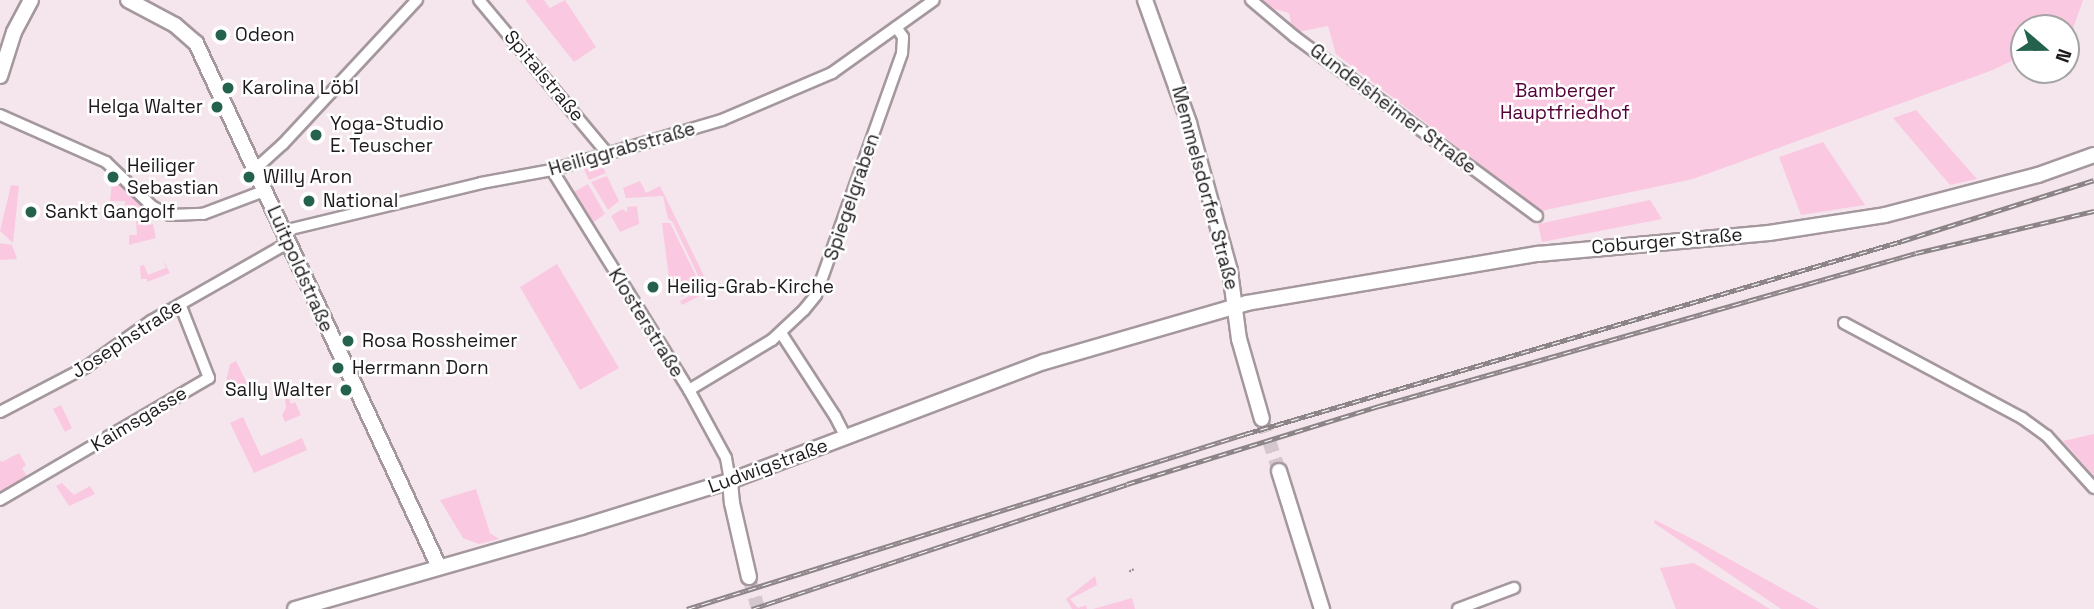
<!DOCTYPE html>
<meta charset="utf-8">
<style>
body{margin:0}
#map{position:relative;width:2094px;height:609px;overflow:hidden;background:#f4e6ec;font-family:"Space Grotesk",sans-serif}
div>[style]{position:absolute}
.green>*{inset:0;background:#fbc8e1}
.secondary-tunnel>*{height:14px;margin-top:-7px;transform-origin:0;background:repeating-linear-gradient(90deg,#d4c7cd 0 14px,transparent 0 21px)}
.roads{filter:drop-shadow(2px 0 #a4989e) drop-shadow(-2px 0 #a4989e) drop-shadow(0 2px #a4989e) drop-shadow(0 -2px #a4989e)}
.street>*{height:10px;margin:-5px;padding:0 5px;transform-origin:5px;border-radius:5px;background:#fff}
.secondary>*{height:14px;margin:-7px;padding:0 7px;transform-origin:7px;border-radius:7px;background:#fff}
.rail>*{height:5px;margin-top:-2.5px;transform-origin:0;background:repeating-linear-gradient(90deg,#fff 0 8px,#8d8488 0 16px);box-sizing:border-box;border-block:2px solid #8d8488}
.dots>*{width:19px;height:19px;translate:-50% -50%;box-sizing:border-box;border:4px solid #fff;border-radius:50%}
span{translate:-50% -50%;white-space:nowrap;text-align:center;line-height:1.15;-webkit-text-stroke:5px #fff;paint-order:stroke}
.poi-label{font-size:19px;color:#1e1a1c}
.left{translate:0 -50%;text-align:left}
.right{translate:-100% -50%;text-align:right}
.street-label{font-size:19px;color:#1e1a1c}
.park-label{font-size:19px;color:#530238}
.north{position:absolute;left:2010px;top:14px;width:70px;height:70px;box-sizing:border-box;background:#fff;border:2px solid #a5a3a4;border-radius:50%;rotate:110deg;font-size:19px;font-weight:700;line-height:28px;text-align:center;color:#1e1a1c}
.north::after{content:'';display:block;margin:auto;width:24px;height:32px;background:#25624e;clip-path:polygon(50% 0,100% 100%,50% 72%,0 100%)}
</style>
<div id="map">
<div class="green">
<i style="clip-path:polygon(525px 0,544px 0,550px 8px,565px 0,596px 47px,574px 62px)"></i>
<i style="clip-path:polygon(1258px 0,2083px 0,2074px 26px,2066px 36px,2066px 28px,2024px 28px,2024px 55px,1993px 70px,1693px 179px,1541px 211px,1336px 54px,1328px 26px,1293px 33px,1289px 13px,1267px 7px)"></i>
<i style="clip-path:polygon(1916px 110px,1977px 179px,1950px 185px,1893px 118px)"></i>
<i style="clip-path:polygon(1823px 142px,1865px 205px,1801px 215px,1779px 157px)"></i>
<i style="clip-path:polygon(599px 160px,606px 173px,589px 180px,582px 165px)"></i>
<i style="clip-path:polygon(107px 175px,143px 204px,143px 207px,125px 208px,125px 201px,110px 201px,112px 181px)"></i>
<i style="clip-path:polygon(607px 176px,619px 201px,608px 210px,591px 182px)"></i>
<i style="clip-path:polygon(640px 181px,646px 193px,660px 186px,711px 290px,682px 305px,680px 301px,704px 288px,672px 221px,668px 219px,663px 196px,626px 198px,623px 188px)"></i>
<i style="clip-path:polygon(588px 184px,605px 214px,591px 224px,572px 193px)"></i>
<i style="clip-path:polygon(11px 185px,19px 186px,13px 243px,0 231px)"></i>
<i style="clip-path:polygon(1650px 200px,1662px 219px,1542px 242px,1538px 224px)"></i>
<i style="clip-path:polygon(637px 206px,639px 224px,620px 232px,611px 216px,622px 209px,627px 212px,627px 207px)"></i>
<i style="clip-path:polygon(142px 220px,143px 226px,153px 224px,156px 238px,129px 245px,129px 235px,137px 235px,136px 221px)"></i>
<i style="clip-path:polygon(662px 223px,670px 223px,700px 284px,697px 290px,682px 297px,676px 283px,670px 286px)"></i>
<i style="clip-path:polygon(0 243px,12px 245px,17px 259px,0 260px)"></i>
<i style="clip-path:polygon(162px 258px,170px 273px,147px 282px,147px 279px,141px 279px,140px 266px,144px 265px,148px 275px,166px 268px)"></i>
<i style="clip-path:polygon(557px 264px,619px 368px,580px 390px,520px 287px)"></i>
<i style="clip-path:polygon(236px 361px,248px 385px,227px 395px,225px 386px,230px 364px)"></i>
<i style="clip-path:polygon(288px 396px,291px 404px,295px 402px,301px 415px,285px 422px,282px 415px,286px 408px,285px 398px)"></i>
<i style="clip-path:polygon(61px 405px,72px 428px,65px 432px,53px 409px)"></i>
<i style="clip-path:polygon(243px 417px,261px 456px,302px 438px,307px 450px,254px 473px,230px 423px)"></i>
<i style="clip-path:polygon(2094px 434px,2094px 476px,2063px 441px)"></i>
<i style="clip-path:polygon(19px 453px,26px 465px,22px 468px,30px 482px,15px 491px,12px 485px,0 491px,0 460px,2px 462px)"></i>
<i style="clip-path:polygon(62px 483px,74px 495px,90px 486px,95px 494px,69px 506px,56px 486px)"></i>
<i style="clip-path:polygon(476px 489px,490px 533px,499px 539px,479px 544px,463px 538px,440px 500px)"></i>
<i style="clip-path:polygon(1655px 520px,1704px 545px,1819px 609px,1781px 609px,1654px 523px)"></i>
<i style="clip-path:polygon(1694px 563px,1770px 609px,1676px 609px,1660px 568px)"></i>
<i style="clip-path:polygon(1095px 576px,1097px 585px,1070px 599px,1078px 608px,1086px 605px,1087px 609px,1072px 609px,1066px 599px)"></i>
<i style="clip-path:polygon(1132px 598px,1135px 609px,1093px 609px)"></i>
</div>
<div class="secondary-tunnel">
<i style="left:1262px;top:419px;width:55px;rotate:71.9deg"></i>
<i style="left:749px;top:577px;width:33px;rotate:74deg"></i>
</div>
<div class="roads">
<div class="street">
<i style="left:479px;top:0;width:199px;rotate:50.1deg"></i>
<i style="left:1251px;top:0;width:57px;rotate:40.1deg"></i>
<i style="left:1295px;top:37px;width:301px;rotate:36.5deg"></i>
<i style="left:0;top:115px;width:116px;rotate:23.9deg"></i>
<i style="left:106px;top:162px;width:65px;rotate:43.8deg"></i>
<i style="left:153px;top:207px;width:19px;rotate:25deg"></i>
<i style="left:170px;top:215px;width:33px;rotate:-2deg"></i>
<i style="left:203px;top:214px;width:65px;rotate:-20.7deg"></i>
<i style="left:254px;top:170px;width:39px;rotate:-42deg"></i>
<i style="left:283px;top:144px;width:197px;rotate:-47.1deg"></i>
<i style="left:552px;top:170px;width:259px;rotate:58.1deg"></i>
<i style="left:689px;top:390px;width:77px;rotate:61.4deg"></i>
<i style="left:726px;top:458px;width:23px;rotate:80deg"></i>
<i style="left:283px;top:231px;width:204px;rotate:-13.6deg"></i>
<i style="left:481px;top:183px;width:72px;rotate:-10.4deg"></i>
<i style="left:552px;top:170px;width:177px;rotate:-16.4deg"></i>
<i style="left:722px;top:120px;width:120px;rotate:-23.1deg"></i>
<i style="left:832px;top:73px;width:125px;rotate:-35.6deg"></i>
<i style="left:1844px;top:323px;width:202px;rotate:28.1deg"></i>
<i style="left:2022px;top:418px;width:31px;rotate:36deg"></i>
<i style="left:2047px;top:436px;width:70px;rotate:47.9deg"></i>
<i style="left:781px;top:333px;width:99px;rotate:57deg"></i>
<i style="left:835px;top:416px;width:25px;rotate:63deg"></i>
<i style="left:689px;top:390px;width:97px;rotate:-31.1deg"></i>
<i style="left:772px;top:340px;width:44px;rotate:-43.2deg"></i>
<i style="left:804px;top:310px;width:19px;rotate:-51deg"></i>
<i style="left:816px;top:295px;width:257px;rotate:-70.4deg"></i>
<i style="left:902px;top:53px;width:16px;rotate:-86deg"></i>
<i style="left:903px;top:37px;width:12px;rotate:-125deg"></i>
<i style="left:0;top:412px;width:97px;rotate:-27.6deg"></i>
<i style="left:86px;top:367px;width:80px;rotate:-35.3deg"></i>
<i style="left:151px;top:321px;width:158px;rotate:-29.7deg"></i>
<i style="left:0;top:500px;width:242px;rotate:-30.3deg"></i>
<i style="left:209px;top:378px;width:79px;rotate:-111.4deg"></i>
<i style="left:1458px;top:609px;width:60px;rotate:-20.6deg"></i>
</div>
<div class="secondary">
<i style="left:128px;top:0;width:53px;rotate:28deg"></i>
<i style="left:175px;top:25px;width:28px;rotate:41deg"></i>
<i style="left:196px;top:43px;width:578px;rotate:65.12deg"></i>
<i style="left:1145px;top:0;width:131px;rotate:70.3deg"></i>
<i style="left:1189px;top:123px;width:154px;rotate:74.5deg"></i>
<i style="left:1230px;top:271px;width:69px;rotate:82.5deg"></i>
<i style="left:1239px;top:339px;width:83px;rotate:74deg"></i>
<i style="left:0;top:76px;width:46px;rotate:-72.3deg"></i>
<i style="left:14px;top:32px;width:36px;rotate:-62deg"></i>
<i style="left:1279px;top:471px;width:145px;rotate:72.7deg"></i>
<i style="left:730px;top:481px;width:22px;rotate:85deg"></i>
<i style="left:732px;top:503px;width:76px;rotate:77.1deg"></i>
<i style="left:295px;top:609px;width:298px;rotate:-16deg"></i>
<i style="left:581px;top:527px;width:156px;rotate:-17.2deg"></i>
<i style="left:730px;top:481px;width:336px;rotate:-20.8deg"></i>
<i style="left:1044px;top:362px;width:211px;rotate:-16.2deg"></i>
<i style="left:1247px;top:303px;width:295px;rotate:-9.6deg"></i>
<i style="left:1538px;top:254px;width:232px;rotate:-5.2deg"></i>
<i style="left:1769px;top:233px;width:117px;rotate:-8.8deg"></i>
<i style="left:1885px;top:215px;width:158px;rotate:-14.7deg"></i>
<i style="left:2038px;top:175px;width:59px;rotate:-19.7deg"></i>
</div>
</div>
<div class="rail">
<i style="left:1131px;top:569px;width:2px;rotate:63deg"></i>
<i style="left:687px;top:609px;width:585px;rotate:-17.41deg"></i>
<i style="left:1245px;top:434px;width:685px;rotate:-16.37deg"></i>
<i style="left:1902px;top:241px;width:201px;rotate:-17.6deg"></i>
<i style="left:752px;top:609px;width:395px;rotate:-18.4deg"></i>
<i style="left:1127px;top:484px;width:264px;rotate:-17.2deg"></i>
<i style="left:1379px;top:406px;width:558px;rotate:-15.9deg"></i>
<i style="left:1916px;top:253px;width:183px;rotate:-13.3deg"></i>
</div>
<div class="dots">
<i style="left:221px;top:35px;background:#25624e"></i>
<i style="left:228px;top:88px;background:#25624e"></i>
<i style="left:217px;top:107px;background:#25624e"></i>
<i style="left:316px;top:135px;background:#25624e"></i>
<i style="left:113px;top:177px;background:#25624e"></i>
<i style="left:249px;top:177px;background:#25624e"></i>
<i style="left:309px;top:201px;background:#25624e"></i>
<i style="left:31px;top:212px;background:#25624e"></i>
<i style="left:653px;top:287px;background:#25624e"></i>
<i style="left:348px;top:341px;background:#25624e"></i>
<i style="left:338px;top:368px;background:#25624e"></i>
<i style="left:346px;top:390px;background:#25624e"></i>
</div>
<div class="poi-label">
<span class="left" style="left:235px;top:35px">Odeon</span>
<span class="left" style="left:242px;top:88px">Karolina Löbl</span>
<span class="right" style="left:203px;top:107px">Helga Walter</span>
<span class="left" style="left:330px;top:135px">Yoga-Studio<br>E. Teuscher</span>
<span class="left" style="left:127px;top:177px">Heiliger<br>Sebastian</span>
<span class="left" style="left:263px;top:177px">Willy Aron</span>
<span class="left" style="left:323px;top:201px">National</span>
<span class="left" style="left:45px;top:212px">Sankt Gangolf</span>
<span class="left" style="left:667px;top:287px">Heilig-Grab-Kirche</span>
<span class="left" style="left:362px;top:341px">Rosa Rossheimer</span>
<span class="left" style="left:352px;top:368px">Herrmann Dorn</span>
<span class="right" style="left:332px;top:390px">Sally Walter</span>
</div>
<div class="street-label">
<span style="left:544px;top:76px;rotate:50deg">Spitalstraße</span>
<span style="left:1393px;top:109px;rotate:37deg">Gundelsheimer Straße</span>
<span style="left:622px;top:149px;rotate:-16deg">Heiliggrabstraße</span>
<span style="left:1205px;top:188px;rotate:75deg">Memmelsdorfer Straße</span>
<span style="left:852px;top:197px;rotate:-71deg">Spiegelgraben</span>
<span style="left:1667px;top:241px;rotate:-5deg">Coburger Straße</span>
<span style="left:300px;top:269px;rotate:66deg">Luitpoldstraße</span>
<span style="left:646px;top:323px;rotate:58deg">Klosterstraße</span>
<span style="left:127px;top:339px;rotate:-33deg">Josephstraße</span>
<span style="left:139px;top:419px;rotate:-31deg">Kaimsgasse</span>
<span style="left:768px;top:466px;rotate:-20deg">Ludwigstraße</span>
</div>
<div class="park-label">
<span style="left:1565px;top:102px">Bamberger<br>Hauptfriedhof</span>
</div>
<div class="north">N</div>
</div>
